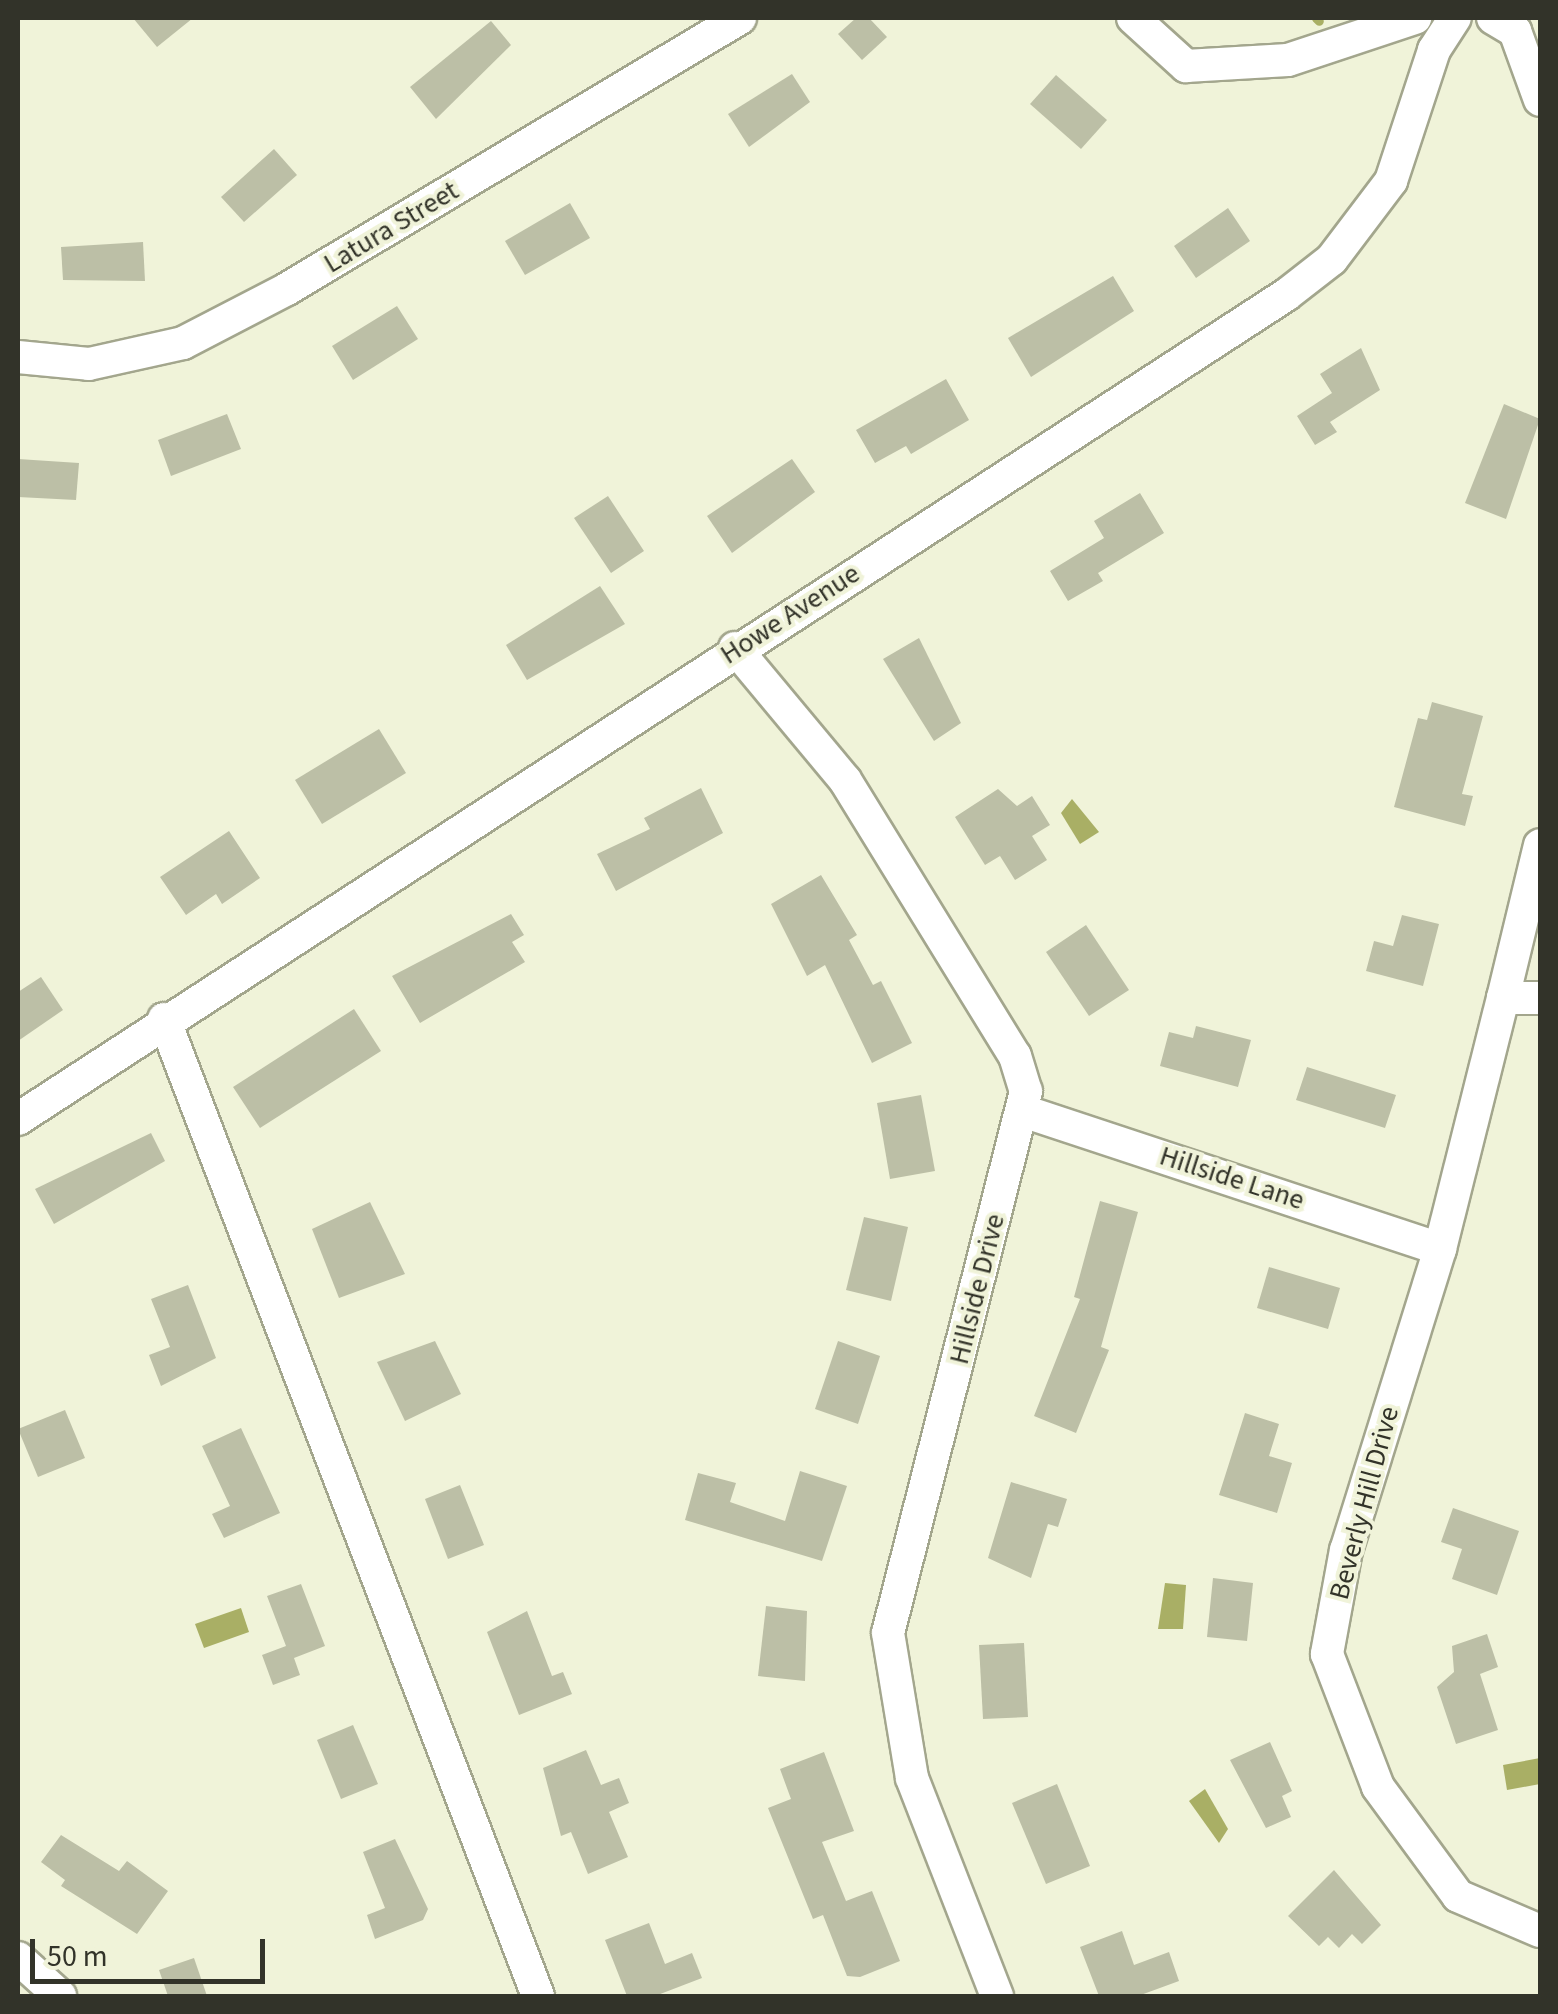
<!DOCTYPE html>
<style>
body{margin:0}
#map{position:relative;width:1558px;height:2014px;overflow:hidden;background:#f0f3d9;font-family:"Source Sans 3",sans-serif}
div>[style]{position:absolute}
.water>*{inset:0;background:#a9af65}
.stream>*{height:9px;margin:-4.5px;padding:0 4.5px;transform-origin:4.5px;border-radius:4.5px;background:#a9af65}
.building>*{inset:0;background:#bcbfa6}
.roads{filter:drop-shadow(2px 0 #a3a68d) drop-shadow(-2px 0 #a3a68d) drop-shadow(0 2px #a3a68d) drop-shadow(0 -2px #a3a68d)}
.minor>*{height:32px;margin:-16px;padding:0 16px;transform-origin:16px;border-radius:16px;background:#fff}
span{translate:-50% -50%;white-space:nowrap;text-align:center;line-height:1.15;-webkit-text-stroke:8px #f0f3d9;paint-order:stroke}
.street-label{font-size:28px;color:#323329}
.frame{position:absolute;inset:0;border:20px solid #323329;pointer-events:none}
.scale{position:absolute;left:30px;top:1939px;width:235px;height:45px;box-sizing:border-box;border:5px solid #323329;border-top:0;padding-left:12px;font-size:30px;line-height:35px;white-space:nowrap;color:#323329;-webkit-text-stroke:8px #f0f3d9;paint-order:stroke}
</style>
<div id="map">
<div class="water">
<i style="clip-path:polygon(1072px 799px,1099px 832px,1080px 844px,1061px 813px)"></i>
<i style="clip-path:polygon(1165px 1583px,1186px 1585px,1183px 1629px,1158px 1629px)"></i>
<i style="clip-path:polygon(241px 1608px,249px 1632px,204px 1648px,195px 1624px)"></i>
<i style="clip-path:polygon(1540px 1758px,1540px 1784px,1507px 1790px,1503px 1765px)"></i>
<i style="clip-path:polygon(1205px 1789px,1228px 1829px,1219px 1843px,1189px 1801px)"></i>
</div>
<div class="stream">
<i style="left:1316px;top:18px;width:4px;rotate:45deg"></i>
</div>
<div class="building">
<i style="clip-path:polygon(133px 18px,193px 18px,157px 47px)"></i>
<i style="clip-path:polygon(856px 18px,869px 18px,887px 37px,862px 60px,838px 34px)"></i>
<i style="clip-path:polygon(491px 21px,511px 45px,436px 119px,410px 87px)"></i>
<i style="clip-path:polygon(792px 74px,810px 102px,749px 147px,728px 114px)"></i>
<i style="clip-path:polygon(1056px 75px,1107px 120px,1081px 149px,1030px 104px)"></i>
<i style="clip-path:polygon(274px 149px,297px 175px,244px 222px,221px 197px)"></i>
<i style="clip-path:polygon(570px 203px,590px 238px,525px 275px,505px 241px)"></i>
<i style="clip-path:polygon(1228px 208px,1250px 241px,1196px 278px,1174px 246px)"></i>
<i style="clip-path:polygon(143px 242px,145px 281px,63px 280px,61px 247px)"></i>
<i style="clip-path:polygon(1113px 276px,1134px 311px,1031px 377px,1008px 338px)"></i>
<i style="clip-path:polygon(397px 306px,418px 339px,353px 380px,332px 346px)"></i>
<i style="clip-path:polygon(1361px 348px,1380px 390px,1330px 422px,1337px 432px,1315px 445px,1297px 416px,1332px 393px,1320px 374px)"></i>
<i style="clip-path:polygon(946px 379px,969px 420px,911px 454px,906px 446px,875px 463px,856px 430px)"></i>
<i style="clip-path:polygon(1504px 404px,1540px 419px,1506px 519px,1465px 503px)"></i>
<i style="clip-path:polygon(227px 414px,241px 449px,171px 476px,158px 440px)"></i>
<i style="clip-path:polygon(18px 459px,79px 463px,76px 500px,18px 497px)"></i>
<i style="clip-path:polygon(792px 459px,815px 492px,732px 553px,707px 516px)"></i>
<i style="clip-path:polygon(1140px 493px,1164px 533px,1098px 573px,1103px 581px,1068px 601px,1050px 571px,1104px 538px,1094px 521px)"></i>
<i style="clip-path:polygon(608px 496px,644px 551px,611px 573px,574px 518px)"></i>
<i style="clip-path:polygon(600px 586px,625px 624px,527px 680px,506px 645px)"></i>
<i style="clip-path:polygon(919px 638px,961px 723px,934px 741px,883px 659px)"></i>
<i style="clip-path:polygon(1432px 702px,1483px 716px,1462px 794px,1473px 796px,1465px 826px,1394px 807px,1418px 718px,1427px 720px)"></i>
<i style="clip-path:polygon(379px 729px,406px 773px,322px 824px,295px 780px)"></i>
<i style="clip-path:polygon(701px 788px,723px 833px,616px 891px,597px 854px,650px 829px,644px 818px)"></i>
<i style="clip-path:polygon(998px 789px,1017px 806px,1032px 796px,1050px 825px,1032px 836px,1047px 860px,1015px 880px,1000px 856px,985px 865px,955px 817px)"></i>
<i style="clip-path:polygon(229px 831px,260px 878px,222px 904px,216px 894px,186px 915px,160px 877px)"></i>
<i style="clip-path:polygon(821px 875px,857px 935px,849px 940px,873px 985px,881px 981px,912px 1043px,872px 1063px,825px 965px,807px 976px,771px 904px)"></i>
<i style="clip-path:polygon(511px 914px,524px 935px,512px 942px,525px 962px,420px 1023px,392px 976px)"></i>
<i style="clip-path:polygon(1402px 915px,1439px 924px,1423px 986px,1366px 971px,1374px 941px,1393px 946px)"></i>
<i style="clip-path:polygon(1086px 925px,1129px 990px,1089px 1016px,1046px 952px)"></i>
<i style="clip-path:polygon(41px 977px,63px 1010px,18px 1041px,18px 992px)"></i>
<i style="clip-path:polygon(354px 1009px,381px 1051px,260px 1128px,233px 1087px)"></i>
<i style="clip-path:polygon(1196px 1026px,1251px 1040px,1238px 1087px,1160px 1066px,1169px 1032px,1193px 1038px)"></i>
<i style="clip-path:polygon(1307px 1067px,1396px 1095px,1385px 1128px,1296px 1100px)"></i>
<i style="clip-path:polygon(921px 1095px,935px 1171px,890px 1179px,877px 1103px)"></i>
<i style="clip-path:polygon(151px 1133px,165px 1161px,54px 1224px,35px 1189px)"></i>
<i style="clip-path:polygon(1100px 1201px,1138px 1212px,1101px 1347px,1109px 1350px,1076px 1433px,1034px 1416px,1080px 1299px,1074px 1297px)"></i>
<i style="clip-path:polygon(370px 1202px,405px 1274px,339px 1298px,312px 1229px)"></i>
<i style="clip-path:polygon(864px 1217px,908px 1227px,891px 1301px,846px 1290px)"></i>
<i style="clip-path:polygon(1269px 1267px,1340px 1288px,1328px 1329px,1257px 1308px)"></i>
<i style="clip-path:polygon(188px 1285px,216px 1358px,161px 1386px,149px 1355px,170px 1347px,151px 1299px)"></i>
<i style="clip-path:polygon(435px 1341px,461px 1394px,405px 1421px,377px 1362px)"></i>
<i style="clip-path:polygon(838px 1341px,880px 1356px,858px 1424px,815px 1409px)"></i>
<i style="clip-path:polygon(65px 1410px,85px 1458px,38px 1477px,18px 1429px)"></i>
<i style="clip-path:polygon(1245px 1413px,1279px 1424px,1269px 1456px,1292px 1463px,1277px 1513px,1219px 1495px)"></i>
<i style="clip-path:polygon(241px 1428px,280px 1513px,224px 1538px,212px 1514px,230px 1506px,202px 1446px)"></i>
<i style="clip-path:polygon(800px 1471px,847px 1486px,822px 1561px,685px 1520px,698px 1473px,736px 1483px,730px 1502px,785px 1521px)"></i>
<i style="clip-path:polygon(1011px 1482px,1067px 1499px,1058px 1527px,1048px 1524px,1031px 1578px,988px 1558px)"></i>
<i style="clip-path:polygon(460px 1485px,484px 1545px,448px 1559px,425px 1499px)"></i>
<i style="clip-path:polygon(1453px 1508px,1519px 1531px,1497px 1595px,1452px 1579px,1462px 1549px,1441px 1542px)"></i>
<i style="clip-path:polygon(1213px 1578px,1253px 1583px,1247px 1641px,1207px 1637px)"></i>
<i style="clip-path:polygon(301px 1584px,325px 1646px,294px 1658px,300px 1675px,273px 1685px,262px 1655px,286px 1646px,267px 1596px)"></i>
<i style="clip-path:polygon(766px 1606px,807px 1611px,805px 1681px,758px 1676px)"></i>
<i style="clip-path:polygon(527px 1611px,552px 1676px,563px 1672px,572px 1694px,519px 1715px,487px 1632px)"></i>
<i style="clip-path:polygon(1487px 1634px,1498px 1667px,1480px 1674px,1498px 1730px,1456px 1744px,1437px 1687px,1454px 1672px,1452px 1646px)"></i>
<i style="clip-path:polygon(1024px 1643px,1028px 1717px,983px 1719px,979px 1645px)"></i>
<i style="clip-path:polygon(353px 1725px,378px 1784px,341px 1799px,317px 1740px)"></i>
<i style="clip-path:polygon(1270px 1742px,1292px 1791px,1282px 1796px,1291px 1817px,1266px 1828px,1230px 1760px)"></i>
<i style="clip-path:polygon(586px 1750px,601px 1785px,619px 1778px,629px 1803px,609px 1812px,628px 1857px,588px 1874px,571px 1832px,561px 1836px,543px 1768px)"></i>
<i style="clip-path:polygon(824px 1752px,854px 1831px,822px 1842px,846px 1901px,872px 1891px,900px 1961px,860px 1977px,847px 1976px,823px 1915px,813px 1919px,768px 1808px,791px 1799px,780px 1769px)"></i>
<i style="clip-path:polygon(1057px 1784px,1090px 1866px,1046px 1884px,1012px 1803px)"></i>
<i style="clip-path:polygon(61px 1835px,119px 1871px,127px 1861px,168px 1891px,137px 1934px,61px 1886px,65px 1880px,41px 1862px)"></i>
<i style="clip-path:polygon(395px 1839px,428px 1909px,423px 1920px,375px 1939px,367px 1915px,385px 1908px,363px 1852px)"></i>
<i style="clip-path:polygon(1334px 1870px,1381px 1925px,1362px 1944px,1352px 1934px,1339px 1948px,1328px 1937px,1319px 1946px,1288px 1916px)"></i>
<i style="clip-path:polygon(649px 1923px,665px 1964px,692px 1953px,702px 1978px,655px 1996px,627px 1996px,605px 1940px)"></i>
<i style="clip-path:polygon(1122px 1931px,1134px 1965px,1169px 1952px,1179px 1981px,1138px 1996px,1099px 1996px,1080px 1947px)"></i>
<i style="clip-path:polygon(194px 1958px,207px 1996px,168px 1996px,159px 1970px)"></i>
</div>
<div class="roads">
<div class="minor">
<i style="left:1133px;top:18px;width:72px;rotate:42.2deg"></i>
<i style="left:1186px;top:66px;width:102px;rotate:-3.4deg"></i>
<i style="left:1288px;top:60px;width:134px;rotate:-18.3deg"></i>
<i style="left:1493px;top:18px;width:26px;rotate:31deg"></i>
<i style="left:1515px;top:31px;width:73px;rotate:70.1deg"></i>
<i style="left:18px;top:357px;width:71px;rotate:5.6deg"></i>
<i style="left:89px;top:364px;width:96px;rotate:-12.6deg"></i>
<i style="left:183px;top:343px;width:117px;rotate:-27.4deg"></i>
<i style="left:287px;top:289px;width:528px;rotate:-30.89deg"></i>
<i style="left:735px;top:648px;width:172px;rotate:50.2deg"></i>
<i style="left:845px;top:780px;width:324px;rotate:58.4deg"></i>
<i style="left:1015px;top:1056px;width:37px;rotate:73deg"></i>
<i style="left:1026px;top:1091px;width:559px;rotate:104.28deg"></i>
<i style="left:888px;top:1633px;width:147px;rotate:80.6deg"></i>
<i style="left:912px;top:1778px;width:234px;rotate:68.7deg"></i>
<i style="left:1503px;top:998px;width:157px;rotate:-76.4deg"></i>
<i style="left:1540px;top:998px;width:37px;rotate:180deg"></i>
<i style="left:1503px;top:998px;width:259px;rotate:104.1deg"></i>
<i style="left:1440px;top:1249px;width:315px;rotate:107.3deg"></i>
<i style="left:1346px;top:1550px;width:106px;rotate:100.4deg"></i>
<i style="left:1327px;top:1654px;width:142px;rotate:69deg"></i>
<i style="left:1378px;top:1787px;width:135px;rotate:53.7deg"></i>
<i style="left:1458px;top:1896px;width:89px;rotate:23.1deg"></i>
<i style="left:164px;top:1019px;width:1046px;rotate:69.05deg"></i>
<i style="left:1023px;top:1111px;width:439px;rotate:18.3deg"></i>
<i style="left:18px;top:1119px;width:1512px;rotate:-33.02deg"></i>
<i style="left:1286px;top:295px;width:58px;rotate:-38deg"></i>
<i style="left:1332px;top:259px;width:98px;rotate:-52.9deg"></i>
<i style="left:1391px;top:181px;width:138px;rotate:-71.8deg"></i>
<i style="left:1434px;top:50px;width:38px;rotate:-57deg"></i>
<i style="left:18px;top:1958px;width:57px;rotate:42.1deg"></i>
</div>
</div>
<div class="street-label">
<span style="left:391px;top:227px;rotate:-31deg">Latura Street</span>
<span style="left:790px;top:614px;rotate:-33deg">Howe Avenue</span>
<span style="left:1232px;top:1178px;rotate:18deg">Hillside Lane</span>
<span style="left:977px;top:1289px;rotate:-76deg">Hillside Drive</span>
<span style="left:1364px;top:1503px;rotate:-75deg">Beverly Hill Drive</span>
</div>
<div class="frame"></div>
<div class="scale">50 m</div>
</div>
